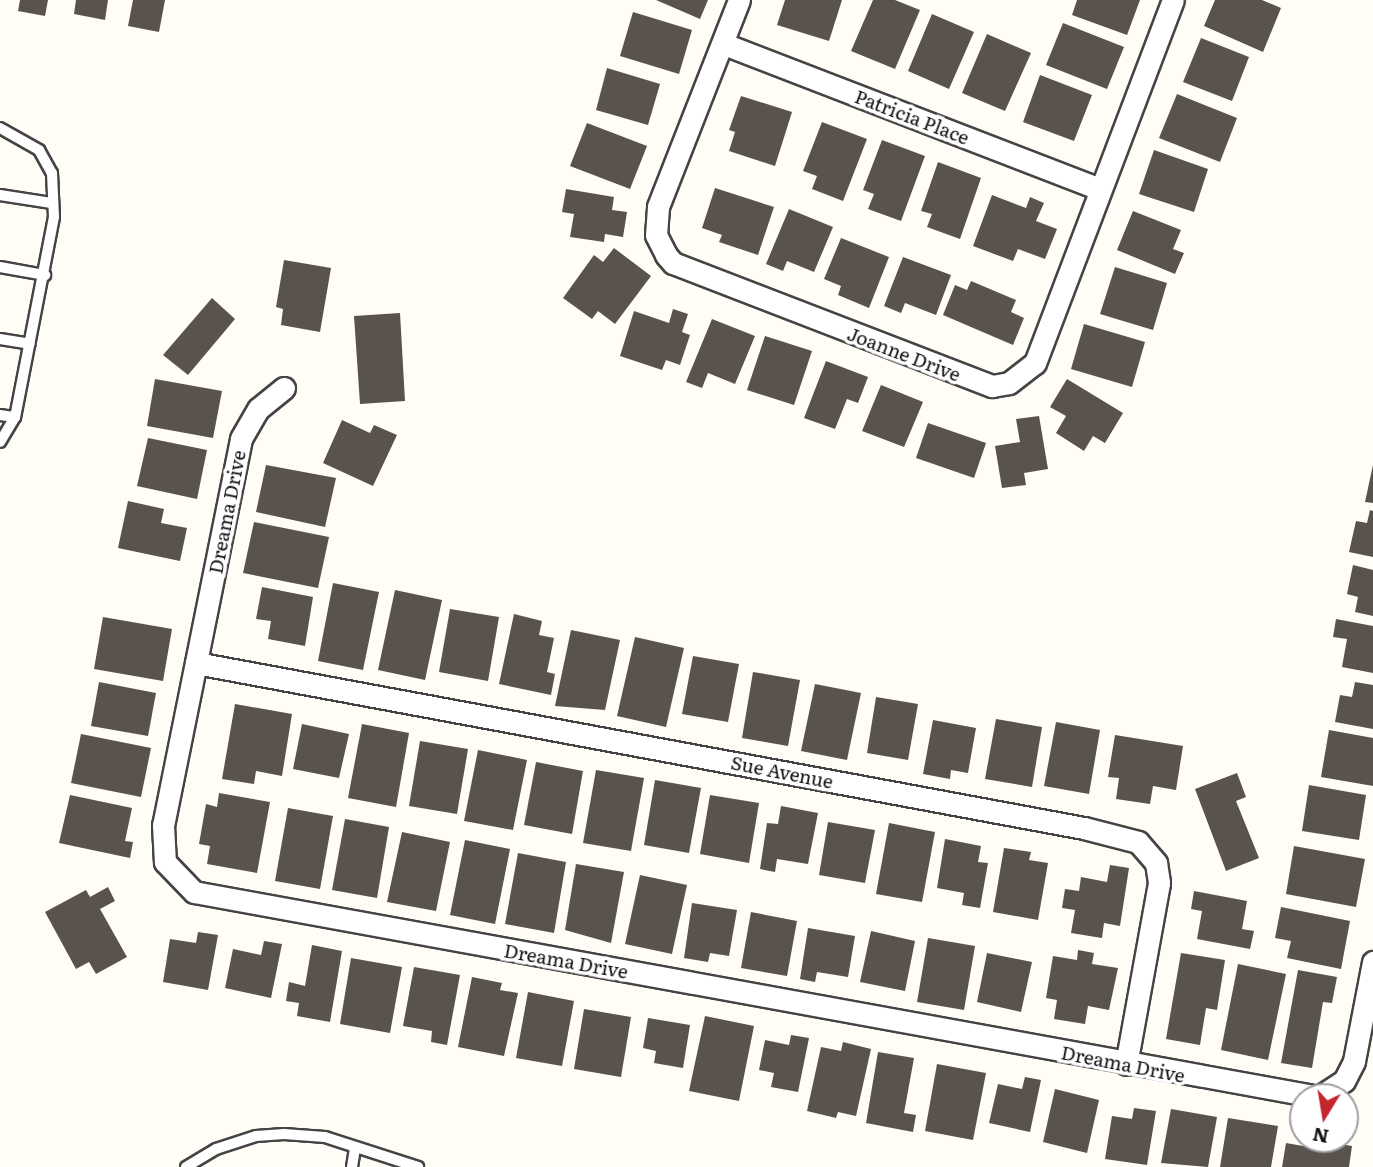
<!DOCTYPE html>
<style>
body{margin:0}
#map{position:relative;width:1373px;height:1167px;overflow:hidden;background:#fffdf5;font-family:Literata,serif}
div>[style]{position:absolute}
.building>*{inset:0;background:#5a524d}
.roads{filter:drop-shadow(2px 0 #444) drop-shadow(-2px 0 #444) drop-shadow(0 2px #444) drop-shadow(0 -2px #444)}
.lane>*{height:10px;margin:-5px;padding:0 5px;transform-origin:5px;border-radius:5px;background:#fff}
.street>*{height:21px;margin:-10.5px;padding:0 10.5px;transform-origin:10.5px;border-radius:10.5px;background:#fff}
span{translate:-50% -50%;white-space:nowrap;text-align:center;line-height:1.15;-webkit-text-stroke:7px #fff;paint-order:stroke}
.street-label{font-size:19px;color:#111}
.north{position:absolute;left:1289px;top:1083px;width:70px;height:70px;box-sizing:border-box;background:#fff;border:2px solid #a0a0a0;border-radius:50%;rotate:191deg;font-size:19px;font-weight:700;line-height:28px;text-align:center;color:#111}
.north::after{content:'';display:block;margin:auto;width:24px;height:32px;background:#c4262e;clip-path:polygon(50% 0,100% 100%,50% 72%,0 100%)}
</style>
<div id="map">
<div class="building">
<i style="clip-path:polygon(20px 0,48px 0,45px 16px,18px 11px)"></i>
<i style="clip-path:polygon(76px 0,108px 0,105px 20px,74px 14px)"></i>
<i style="clip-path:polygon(133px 0,165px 0,159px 32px,128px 26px)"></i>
<i style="clip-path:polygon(656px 0,708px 0,700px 19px)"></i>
<i style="clip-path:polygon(785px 0,842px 0,829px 41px,777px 25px)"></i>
<i style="clip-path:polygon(873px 0,895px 0,920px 10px,895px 69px,851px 51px)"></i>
<i style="clip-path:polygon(1077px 0,1140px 0,1127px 35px,1072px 15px)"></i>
<i style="clip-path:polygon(1215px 0,1262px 0,1281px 8px,1263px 52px,1204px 26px)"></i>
<i style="clip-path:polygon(633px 12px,692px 30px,679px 74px,620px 56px)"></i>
<i style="clip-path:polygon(932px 14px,974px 32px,949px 89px,908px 71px)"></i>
<i style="clip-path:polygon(1063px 23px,1124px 47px,1107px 89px,1046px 65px)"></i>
<i style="clip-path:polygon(987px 34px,1031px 53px,1005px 111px,962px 93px)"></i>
<i style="clip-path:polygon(1201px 38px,1249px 57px,1232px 101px,1183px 82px)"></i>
<i style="clip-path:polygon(607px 68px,660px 84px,648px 125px,596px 110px)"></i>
<i style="clip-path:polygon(1040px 75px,1092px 95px,1074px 141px,1023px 122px)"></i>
<i style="clip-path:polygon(1177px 94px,1237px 118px,1220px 162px,1159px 138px)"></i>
<i style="clip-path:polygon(741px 96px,792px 112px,775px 166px,729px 151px,735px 132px,729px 130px)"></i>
<i style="clip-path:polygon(822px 122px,867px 139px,843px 201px,812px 189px,817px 176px,803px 171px)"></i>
<i style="clip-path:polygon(587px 123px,647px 146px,630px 189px,570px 166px)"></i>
<i style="clip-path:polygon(882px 140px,925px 156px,901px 221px,868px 209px,874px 194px,863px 190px)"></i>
<i style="clip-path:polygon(1154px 150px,1208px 169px,1194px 212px,1139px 194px)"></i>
<i style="clip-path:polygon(938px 162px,981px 178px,960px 239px,927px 227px,932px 214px,921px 211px)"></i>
<i style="clip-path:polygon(715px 188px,774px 207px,758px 255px,719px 242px,722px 235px,702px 228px)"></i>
<i style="clip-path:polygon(566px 189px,614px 197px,612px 210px,627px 212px,623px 237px,605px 234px,604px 242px,570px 237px,574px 214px,562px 212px)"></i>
<i style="clip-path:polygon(992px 195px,1026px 208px,1030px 197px,1044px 203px,1036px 221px,1057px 229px,1045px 259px,1018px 249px,1013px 261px,973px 246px)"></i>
<i style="clip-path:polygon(789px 209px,833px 227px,814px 272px,787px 261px,783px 271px,766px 264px)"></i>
<i style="clip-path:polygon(1133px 211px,1181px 230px,1173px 249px,1184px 253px,1175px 274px,1117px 250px)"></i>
<i style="clip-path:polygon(841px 238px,889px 257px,869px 308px,838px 295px,841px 286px,824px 279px)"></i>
<i style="clip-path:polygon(614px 248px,651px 276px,615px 324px,598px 311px,592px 319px,563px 298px,594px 255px,603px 262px)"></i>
<i style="clip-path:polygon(903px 257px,951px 275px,936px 315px,905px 303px,901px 313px,884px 306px)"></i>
<i style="clip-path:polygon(284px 260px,331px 268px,320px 332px,281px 325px,283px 309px,276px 307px)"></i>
<i style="clip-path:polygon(1115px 267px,1167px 283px,1153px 330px,1100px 314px)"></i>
<i style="clip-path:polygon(971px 281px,1016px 300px,1011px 312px,1024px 318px,1013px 345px,943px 315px,955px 285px,967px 290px)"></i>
<i style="clip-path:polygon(212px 298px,235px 319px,188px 375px,163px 355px)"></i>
<i style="clip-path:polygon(673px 309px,688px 314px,682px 332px,690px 335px,680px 365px,666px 360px,662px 370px,620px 356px,634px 311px,669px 323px)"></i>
<i style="clip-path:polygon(400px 313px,405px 401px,360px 404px,354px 316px)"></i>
<i style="clip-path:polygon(712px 319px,755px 336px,735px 384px,708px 373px,702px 388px,686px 382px)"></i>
<i style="clip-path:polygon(1084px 324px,1145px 342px,1132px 387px,1071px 369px)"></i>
<i style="clip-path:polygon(765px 336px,812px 351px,794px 405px,747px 390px)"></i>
<i style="clip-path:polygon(826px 361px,868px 377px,858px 403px,847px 399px,835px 429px,804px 418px)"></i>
<i style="clip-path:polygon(155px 379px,222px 391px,213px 438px,147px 426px)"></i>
<i style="clip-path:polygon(1067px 379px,1123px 413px,1105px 443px,1093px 436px,1084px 451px,1056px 433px,1066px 416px,1050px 407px)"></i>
<i style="clip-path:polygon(881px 385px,923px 402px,904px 447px,862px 431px)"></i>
<i style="clip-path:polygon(1039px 416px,1048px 469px,1024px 473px,1026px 485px,1002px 488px,995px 446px,1020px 442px,1016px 419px)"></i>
<i style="clip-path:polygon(342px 420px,370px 433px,374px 425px,397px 435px,373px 486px,323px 463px)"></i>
<i style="clip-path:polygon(928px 423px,986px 443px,974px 478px,916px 458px)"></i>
<i style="clip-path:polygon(148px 438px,207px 450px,197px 499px,137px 486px)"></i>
<i style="clip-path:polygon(266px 465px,336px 478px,325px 527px,256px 512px)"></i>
<i style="clip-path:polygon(1373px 465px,1373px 503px,1365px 502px)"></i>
<i style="clip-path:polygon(128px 501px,164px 509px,161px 523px,187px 528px,180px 561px,118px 548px)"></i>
<i style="clip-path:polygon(1370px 510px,1373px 511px,1373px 557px,1349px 552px,1356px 521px,1367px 523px)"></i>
<i style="clip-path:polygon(254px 522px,329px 537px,318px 588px,243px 573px)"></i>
<i style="clip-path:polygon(1353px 565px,1373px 570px,1373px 616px,1355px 612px,1358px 597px,1347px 594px)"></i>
<i style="clip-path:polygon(333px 583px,379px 592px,363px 670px,318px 661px)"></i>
<i style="clip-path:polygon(262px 587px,313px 597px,305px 646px,268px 639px,271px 621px,256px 619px)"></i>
<i style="clip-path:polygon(395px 590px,442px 600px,425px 680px,378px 670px)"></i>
<i style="clip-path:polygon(450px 609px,499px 617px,488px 681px,439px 672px)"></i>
<i style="clip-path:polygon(514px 614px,542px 621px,539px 635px,554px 638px,547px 672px,555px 674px,551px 695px,499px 684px)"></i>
<i style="clip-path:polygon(103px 617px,172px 629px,163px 681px,94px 669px)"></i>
<i style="clip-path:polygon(1336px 619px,1373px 626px,1373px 673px,1342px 667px,1347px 639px,1333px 637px)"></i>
<i style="clip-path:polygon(571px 630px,620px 640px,605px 710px,555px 706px)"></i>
<i style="clip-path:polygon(635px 637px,684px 648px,666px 727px,617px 716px)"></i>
<i style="clip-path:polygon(693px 656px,739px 664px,728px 722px,682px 714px)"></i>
<i style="clip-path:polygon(753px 672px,800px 680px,788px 746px,742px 738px)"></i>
<i style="clip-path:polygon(99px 682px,156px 693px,148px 736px,91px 726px)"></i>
<i style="clip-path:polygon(1355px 682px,1373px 685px,1373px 729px,1335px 722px,1340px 695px,1352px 697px)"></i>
<i style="clip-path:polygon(815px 684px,861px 693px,847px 760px,801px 751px)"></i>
<i style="clip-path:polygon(876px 697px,918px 704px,908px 760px,867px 753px)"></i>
<i style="clip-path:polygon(235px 704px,292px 714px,282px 776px,256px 771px,254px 784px,222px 779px)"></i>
<i style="clip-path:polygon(996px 719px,1042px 727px,1032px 787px,985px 779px)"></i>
<i style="clip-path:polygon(933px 720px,976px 728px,968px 773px,951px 770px,950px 779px,923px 774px)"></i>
<i style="clip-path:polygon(1056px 722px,1100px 730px,1089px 794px,1044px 786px)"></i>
<i style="clip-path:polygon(302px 724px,349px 734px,339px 778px,293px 769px)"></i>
<i style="clip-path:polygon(362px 724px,409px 733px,396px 807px,348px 798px)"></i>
<i style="clip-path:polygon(1329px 730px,1373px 738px,1373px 786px,1321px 777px)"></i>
<i style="clip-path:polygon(81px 734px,151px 748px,141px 797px,71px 783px)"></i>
<i style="clip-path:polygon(1115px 735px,1183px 746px,1176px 790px,1153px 786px,1150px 804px,1116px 799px,1119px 778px,1108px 777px)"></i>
<i style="clip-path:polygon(420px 741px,468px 749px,457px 814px,409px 806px)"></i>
<i style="clip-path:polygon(478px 750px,527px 760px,513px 830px,464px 821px)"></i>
<i style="clip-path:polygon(536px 762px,583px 771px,572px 834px,524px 825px)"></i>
<i style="clip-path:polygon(596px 770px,644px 778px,631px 851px,583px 843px)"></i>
<i style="clip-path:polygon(1237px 773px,1246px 797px,1236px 801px,1259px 858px,1226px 871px,1195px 789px)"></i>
<i style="clip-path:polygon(655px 780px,701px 788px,689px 853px,644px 845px)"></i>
<i style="clip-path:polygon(1309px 785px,1366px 795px,1359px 840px,1302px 831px)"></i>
<i style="clip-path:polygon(219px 793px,270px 802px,257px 873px,207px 864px,210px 846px,199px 844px,206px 804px,217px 807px)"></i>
<i style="clip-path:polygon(70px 795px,132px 808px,125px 841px,133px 842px,130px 858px,59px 843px)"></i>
<i style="clip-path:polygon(710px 795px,759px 803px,749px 863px,700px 854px)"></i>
<i style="clip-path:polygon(781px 806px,818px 813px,808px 864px,777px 859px,775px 872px,760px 869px,767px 823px,778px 824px)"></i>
<i style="clip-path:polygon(288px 808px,333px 816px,320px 889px,275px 881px)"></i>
<i style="clip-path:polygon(345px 819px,389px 827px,377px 898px,332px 890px)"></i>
<i style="clip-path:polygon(828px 822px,875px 830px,865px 883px,819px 875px)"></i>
<i style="clip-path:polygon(889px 823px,935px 832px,922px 902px,876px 894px)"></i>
<i style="clip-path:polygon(402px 832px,450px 842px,436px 911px,387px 902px)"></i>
<i style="clip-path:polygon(945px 839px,981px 846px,978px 862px,988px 863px,980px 908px,962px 905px,964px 893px,937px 888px)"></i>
<i style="clip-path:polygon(465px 840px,510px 849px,495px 924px,450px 915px)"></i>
<i style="clip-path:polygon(1294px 846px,1365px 859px,1356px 907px,1286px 894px)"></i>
<i style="clip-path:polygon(1004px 848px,1031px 852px,1029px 860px,1048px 863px,1038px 920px,993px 912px)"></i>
<i style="clip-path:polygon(518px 853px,566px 862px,554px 933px,505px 924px)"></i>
<i style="clip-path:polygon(576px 864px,624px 872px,611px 943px,565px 930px)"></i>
<i style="clip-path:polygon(1110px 865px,1129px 868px,1120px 926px,1104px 923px,1102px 938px,1071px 933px,1075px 910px,1062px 908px,1065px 889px,1079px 891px,1081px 877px,1107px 882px)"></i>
<i style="clip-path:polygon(640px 875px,687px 885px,672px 954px,625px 944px)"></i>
<i style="clip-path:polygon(108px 887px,115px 901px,100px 909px,127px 957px,96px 974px,89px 962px,76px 969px,45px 912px,86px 890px,90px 897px)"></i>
<i style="clip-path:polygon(1194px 891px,1247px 901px,1242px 929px,1254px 931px,1250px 949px,1197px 939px,1202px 911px,1191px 909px)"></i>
<i style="clip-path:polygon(692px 903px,737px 910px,729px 956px,710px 953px,708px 962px,684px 958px)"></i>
<i style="clip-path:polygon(1281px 907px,1350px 921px,1341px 969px,1287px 958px,1291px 941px,1275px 938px)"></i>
<i style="clip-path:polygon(751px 912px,797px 921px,787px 976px,741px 968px)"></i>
<i style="clip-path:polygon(808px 928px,855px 936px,848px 977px,817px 972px,815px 982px,800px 979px)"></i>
<i style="clip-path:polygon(871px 931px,915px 941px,905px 991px,860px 982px)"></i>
<i style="clip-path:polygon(198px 932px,218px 935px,208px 990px,163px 982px,170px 939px,196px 943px)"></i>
<i style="clip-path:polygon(928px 938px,975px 946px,964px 1010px,917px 1002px)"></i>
<i style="clip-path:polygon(264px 941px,282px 944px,271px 998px,225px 988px,233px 949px,261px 955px)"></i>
<i style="clip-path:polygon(312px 945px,342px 951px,330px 1022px,297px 1016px,299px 1003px,286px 1001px,289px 982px,305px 986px)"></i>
<i style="clip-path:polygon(1078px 950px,1094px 953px,1092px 964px,1118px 968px,1109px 1010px,1088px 1006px,1085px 1024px,1054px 1019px,1057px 1000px,1046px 998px,1053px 956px,1077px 960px)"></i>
<i style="clip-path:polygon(987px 953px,1032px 962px,1021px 1012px,977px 1002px)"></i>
<i style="clip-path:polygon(1181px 953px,1225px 960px,1217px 1010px,1206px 1008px,1200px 1045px,1166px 1039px)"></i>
<i style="clip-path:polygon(351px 958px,402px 967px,390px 1033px,340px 1024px)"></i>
<i style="clip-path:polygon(1238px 964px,1286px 974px,1268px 1060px,1221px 1050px)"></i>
<i style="clip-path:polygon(414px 967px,460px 975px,447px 1045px,431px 1042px,432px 1031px,403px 1026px)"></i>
<i style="clip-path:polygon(1298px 970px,1337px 977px,1332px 1003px,1323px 1002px,1312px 1068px,1281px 1063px)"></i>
<i style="clip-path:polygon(472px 977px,502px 983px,500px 990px,518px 993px,504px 1056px,458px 1047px)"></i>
<i style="clip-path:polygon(528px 992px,574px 1001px,562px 1066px,516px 1058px)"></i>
<i style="clip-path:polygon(584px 1009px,631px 1017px,621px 1077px,574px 1069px)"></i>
<i style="clip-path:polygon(705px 1016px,754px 1026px,739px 1101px,689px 1091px)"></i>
<i style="clip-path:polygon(648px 1018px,690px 1025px,683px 1068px,654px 1063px,656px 1051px,643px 1048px)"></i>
<i style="clip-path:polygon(791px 1035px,809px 1038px,798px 1092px,771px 1087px,774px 1073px,759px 1070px,765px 1040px,789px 1045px)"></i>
<i style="clip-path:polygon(843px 1042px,871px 1049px,856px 1116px,838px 1112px,836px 1118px,807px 1111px,821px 1047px,841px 1051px)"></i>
<i style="clip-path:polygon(878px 1052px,914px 1058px,904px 1113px,916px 1115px,913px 1132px,866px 1123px)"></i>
<i style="clip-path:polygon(937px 1064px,986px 1073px,973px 1140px,925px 1131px)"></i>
<i style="clip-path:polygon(1025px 1077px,1041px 1080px,1030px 1132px,989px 1123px,998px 1084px,1022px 1089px)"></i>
<i style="clip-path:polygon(1055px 1089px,1099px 1100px,1087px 1153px,1043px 1142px)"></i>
<i style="clip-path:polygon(1134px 1108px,1156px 1111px,1147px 1165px,1105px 1159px,1112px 1116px,1132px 1119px)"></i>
<i style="clip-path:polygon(1171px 1109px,1217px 1117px,1208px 1167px,1161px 1163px)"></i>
<i style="clip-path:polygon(1228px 1118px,1278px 1126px,1271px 1167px,1220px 1167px)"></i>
<i style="clip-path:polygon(1311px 1139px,1352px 1146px,1349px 1167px,1282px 1167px,1286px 1143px,1309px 1147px)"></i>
</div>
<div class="roads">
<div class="lane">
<i style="left:0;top:128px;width:45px;rotate:29.4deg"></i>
<i style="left:39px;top:150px;width:26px;rotate:61deg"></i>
<i style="left:52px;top:173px;width:44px;rotate:87.4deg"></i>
<i style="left:54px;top:217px;width:204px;rotate:101deg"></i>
<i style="left:15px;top:417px;width:29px;rotate:121deg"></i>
<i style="left:0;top:195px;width:52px;rotate:8.9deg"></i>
<i style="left:0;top:267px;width:46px;rotate:10.1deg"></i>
<i style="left:0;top:339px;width:30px;rotate:9deg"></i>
<i style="left:0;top:415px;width:15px;rotate:8deg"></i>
<i style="left:186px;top:1167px;width:35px;rotate:-31deg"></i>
<i style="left:216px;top:1149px;width:42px;rotate:-18deg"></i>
<i style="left:256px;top:1136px;width:28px;rotate:-4deg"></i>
<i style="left:284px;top:1134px;width:41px;rotate:4.2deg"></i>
<i style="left:325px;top:1137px;width:98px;rotate:17.9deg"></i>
<i style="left:352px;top:1167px;width:19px;rotate:-81deg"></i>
</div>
<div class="street">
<i style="left:739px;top:0;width:222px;rotate:111.4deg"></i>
<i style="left:658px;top:207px;width:28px;rotate:94deg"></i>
<i style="left:656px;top:235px;width:22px;rotate:63deg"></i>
<i style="left:666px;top:255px;width:11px;rotate:49deg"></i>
<i style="left:673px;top:263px;width:342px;rotate:21.1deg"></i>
<i style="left:992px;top:386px;width:17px;rotate:-10deg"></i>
<i style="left:1009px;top:383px;width:33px;rotate:-38deg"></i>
<i style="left:1035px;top:363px;width:388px;rotate:-69.2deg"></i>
<i style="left:724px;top:44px;width:403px;rotate:21.1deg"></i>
<i style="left:284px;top:388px;width:33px;rotate:141deg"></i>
<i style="left:258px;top:409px;width:34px;rotate:120deg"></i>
<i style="left:241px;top:439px;width:394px;rotate:101.4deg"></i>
<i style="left:163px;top:825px;width:37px;rotate:87deg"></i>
<i style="left:165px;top:862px;width:42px;rotate:46deg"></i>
<i style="left:194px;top:892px;width:1144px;rotate:10.33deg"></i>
<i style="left:1319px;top:1097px;width:30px;rotate:-33deg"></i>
<i style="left:1344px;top:1081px;width:22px;rotate:-63deg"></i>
<i style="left:1354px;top:1061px;width:101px;rotate:-79.1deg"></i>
<i style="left:196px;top:663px;width:903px;rotate:10.53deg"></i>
<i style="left:1084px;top:828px;width:56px;rotate:14.5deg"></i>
<i style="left:1138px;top:842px;width:28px;rotate:49deg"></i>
<i style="left:1156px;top:863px;width:20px;rotate:81deg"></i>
<i style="left:1159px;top:883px;width:184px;rotate:100.3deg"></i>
</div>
</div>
<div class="street-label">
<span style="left:912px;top:117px;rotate:21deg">Patricia Place</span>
<span style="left:904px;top:354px;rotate:21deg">Joanne Drive</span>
<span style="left:227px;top:512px;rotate:-79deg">Dreama Drive</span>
<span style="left:782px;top:772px;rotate:11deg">Sue Avenue</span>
<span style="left:566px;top:961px;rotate:10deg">Dreama Drive</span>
<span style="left:1123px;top:1064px;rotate:11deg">Dreama Drive</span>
</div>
<div class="north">N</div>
</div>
